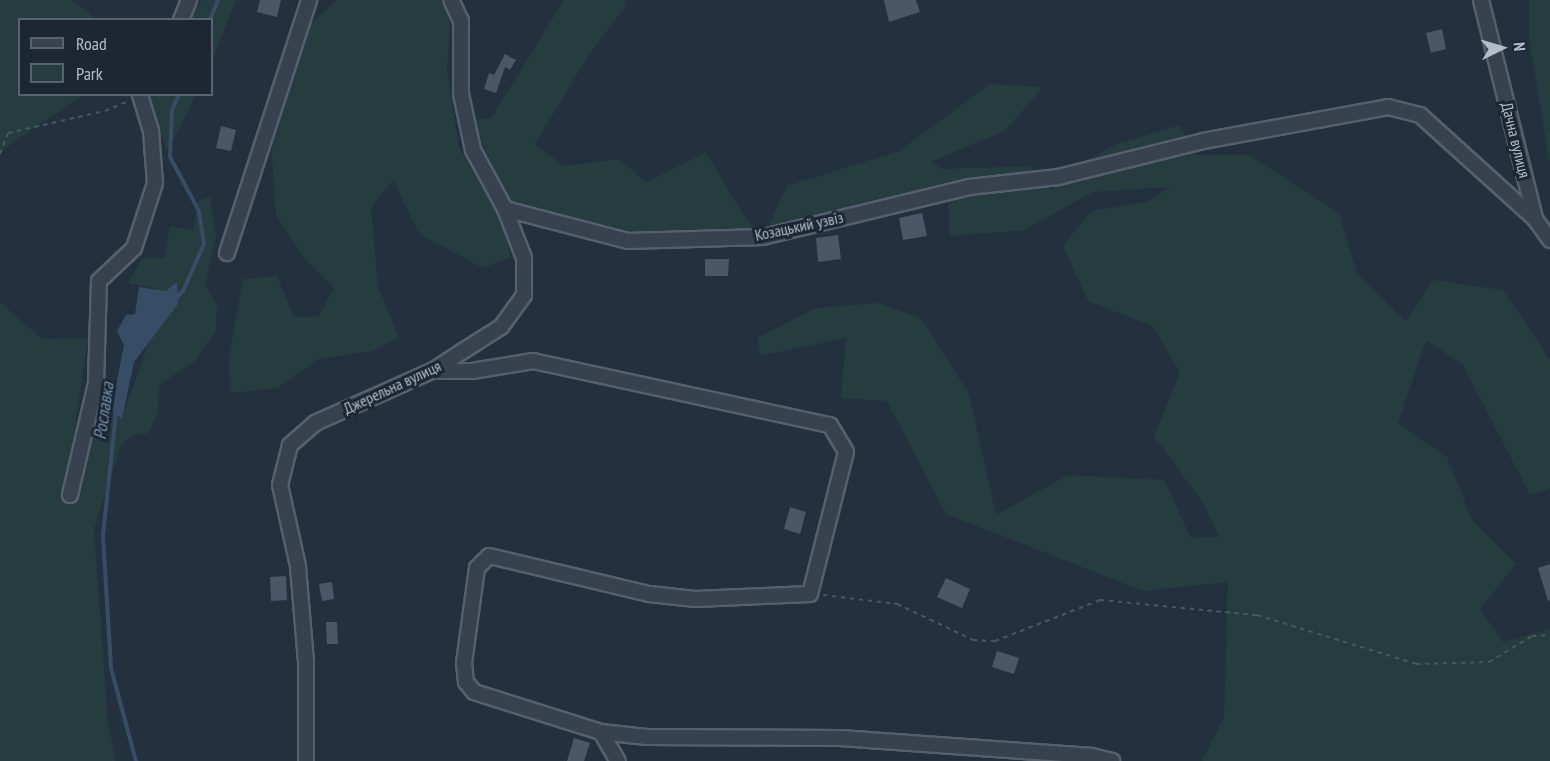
<!DOCTYPE html>
<meta charset="utf-8">
<style>
body{margin:0}
#map{position:relative;width:1550px;height:761px;overflow:hidden;background:#23303e;font-family:"PT Sans Narrow",sans-serif}
div>[style]{position:absolute}
.green>*{inset:0;background:#253d3f}
.water>*{inset:0;background:#374d65}
.stream>*{height:4px;margin:-2px;padding:0 2px;transform-origin:2px;border-radius:2px;background:#374d65}
.building>*{inset:0;background:#495767}
.path>*{height:2px;margin-top:-1px;transform-origin:0;background:repeating-linear-gradient(90deg,#435a5c 0 4.5px,transparent 0 9px)}
.roads{filter:drop-shadow(2px 0 #55606c) drop-shadow(-2px 0 #55606c) drop-shadow(0 2px #55606c) drop-shadow(0 -2px #55606c)}
.street>*{height:14px;margin:-7px;padding:0 7px;transform-origin:7px;border-radius:7px;background:#37424e}
span{translate:-50% -50%;white-space:nowrap;text-align:center;line-height:1.15;-webkit-text-stroke:6px #1c2733;paint-order:stroke}
.street-label{font-size:16px;color:#b3bdc9}
.water-label{font-size:18px;color:#738fac;font-style:italic}
.legend{position:absolute;left:18px;top:18px;width:195px;height:78px;box-sizing:border-box;background:#1c2733;border:2px solid #58636f;margin:0;padding:8px 10px;list-style:none;font-size:18px;color:#b3bdc9}
.legend li{display:flex;align-items:center;gap:12px;height:30px}
.legend b{width:30px;border:2px solid #58636f}
.north{position:absolute;left:1472px;top:18px;width:60px;height:60px;-webkit-text-stroke:4px #1c2733;paint-order:stroke;rotate:85deg;font-size:16px;font-weight:700;line-height:24px;text-align:center;color:#b3bdc9}
.north::after{content:'';display:block;margin:auto;width:21px;height:27px;background:#b3bdc9;clip-path:polygon(50% 0,100% 100%,50% 72%,0 100%)}
</style>
<div id="map">
<div class="green">
<i style="clip-path:polygon(0 0,72px 0,92px 15px,92px 19px,20px 20px,20px 94px,83px 95px,0 152px)"></i>
<i style="clip-path:polygon(201px 0,236px 0,212px 61px,212px 20px,191px 19px)"></i>
<i style="clip-path:polygon(337px 0,441px 0,450px 23px,447px 70px,459px 147px,502px 223px,511px 257px,483px 268px,419px 234px,393px 180px,371px 208px,378px 286px,399px 338px,372px 351px,319px 359px,277px 388px,231px 393px,228px 362px,243px 279px,277px 276px,294px 317px,318px 317px,334px 288px,304px 258px,276px 215px,270px 129px,307px 27px)"></i>
<i style="clip-path:polygon(564px 0,625px 0,625px 7px,588px 56px,535px 144px,564px 166px,619px 159px,646px 182px,706px 152px,745px 217px,763px 237px,628px 241px,514px 210px,471px 120px,491px 118px)"></i>
<i style="clip-path:polygon(1529px 0,1550px 0,1550px 166px,1529px 38px)"></i>
<i style="clip-path:polygon(990px 84px,1043px 87px,1006px 130px,931px 162px,942px 169px,1030px 166px,1051px 190px,1076px 166px,1117px 144px,1180px 125px,1196px 155px,1249px 155px,1339px 213px,1357px 273px,1406px 321px,1433px 280px,1503px 290px,1550px 359px,1550px 488px,1530px 495px,1463px 365px,1426px 340px,1398px 423px,1447px 457px,1472px 520px,1516px 564px,1480px 609px,1503px 642px,1550px 629px,1550px 761px,1202px 761px,1224px 717px,1228px 582px,1143px 591px,946px 514px,887px 401px,841px 398px,846px 338px,760px 356px,758px 337px,817px 308px,879px 303px,922px 319px,969px 394px,996px 515px,1068px 475px,1164px 480px,1191px 538px,1219px 537px,1203px 503px,1154px 436px,1180px 372px,1152px 326px,1088px 301px,1063px 246px,1091px 211px,1147px 202px,1170px 187px,1093px 192px,1024px 230px,950px 236px,948px 200px,852px 210px,767px 229px,787px 186px,899px 151px)"></i>
<i style="clip-path:polygon(152px 94px,196px 95px,167px 152px,150px 99px)"></i>
<i style="clip-path:polygon(210px 197px,216px 238px,205px 284px,217px 306px,216px 331px,195px 361px,159px 385px,158px 412px,149px 433px,134px 435px,121px 445px,94px 529px,108px 723px,116px 761px,0 761px,0 302px,42px 339px,88px 338px,75px 427px,111px 410px,122px 418px,151px 335px,178px 304px,166px 291px,128px 283px,142px 258px,164px 258px,170px 226px,193px 230px,198px 201px)"></i>
</div>
<div class="water">
<i style="clip-path:polygon(177px 282px,178px 304px,134px 362px,122px 419px,111px 410px,124px 345px,117px 331px,126px 315px,135px 314px,139px 287px,166px 291px)"></i>
</div>
<div class="stream">
<i style="left:210px;top:20px;width:22px;rotate:-68deg"></i>
<i style="left:175px;top:299px;width:11px;rotate:-45deg"></i>
<i style="left:183px;top:291px;width:51px;rotate:-65.9deg"></i>
<i style="left:204px;top:244px;width:33px;rotate:-99deg"></i>
<i style="left:199px;top:211px;width:61px;rotate:-118.2deg"></i>
<i style="left:170px;top:157px;width:47px;rotate:-87.6deg"></i>
<i style="left:172px;top:110px;width:17px;rotate:-66deg"></i>
<i style="left:116px;top:412px;width:125px;rotate:96deg"></i>
<i style="left:103px;top:536px;width:132px;rotate:86.5deg"></i>
<i style="left:111px;top:668px;width:96px;rotate:75deg"></i>
</div>
<div class="building">
<i style="clip-path:polygon(260px 0,281px 0,277px 17px,257px 12px)"></i>
<i style="clip-path:polygon(884px 0,916px 0,920px 12px,889px 22px)"></i>
<i style="clip-path:polygon(1442px 29px,1446px 49px,1431px 53px,1426px 33px)"></i>
<i style="clip-path:polygon(505px 54px,516px 60px,510px 70px,505px 67px,496px 93px,484px 89px,489px 73px,494px 75px)"></i>
<i style="clip-path:polygon(221px 126px,236px 130px,231px 151px,216px 148px)"></i>
<i style="clip-path:polygon(922px 213px,927px 236px,903px 240px,899px 218px)"></i>
<i style="clip-path:polygon(838px 235px,841px 259px,818px 262px,816px 238px)"></i>
<i style="clip-path:polygon(705px 259px,729px 259px,728px 276px,705px 276px)"></i>
<i style="clip-path:polygon(790px 507px,806px 512px,800px 534px,784px 529px)"></i>
<i style="clip-path:polygon(1550px 564px,1550px 600px,1548px 601px,1538px 568px)"></i>
<i style="clip-path:polygon(286px 576px,287px 600px,271px 601px,270px 577px)"></i>
<i style="clip-path:polygon(946px 578px,970px 589px,962px 608px,937px 597px)"></i>
<i style="clip-path:polygon(332px 582px,334px 599px,322px 601px,319px 584px)"></i>
<i style="clip-path:polygon(326px 622px,337px 622px,338px 644px,327px 644px)"></i>
<i style="clip-path:polygon(997px 651px,1019px 658px,1014px 674px,992px 667px)"></i>
<i style="clip-path:polygon(574px 738px,590px 743px,584px 761px,567px 761px)"></i>
</div>
<div class="path">
<i style="left:0;top:154px;width:22px;rotate:-69deg"></i>
<i style="left:8px;top:133px;width:99px;rotate:-12.8deg"></i>
<i style="left:105px;top:111px;width:26px;rotate:-23deg"></i>
<i style="left:823px;top:595px;width:75px;rotate:6.9deg"></i>
<i style="left:897px;top:604px;width:84px;rotate:25.3deg"></i>
<i style="left:973px;top:640px;width:22px;rotate:3deg"></i>
<i style="left:995px;top:641px;width:113px;rotate:-21.3deg"></i>
<i style="left:1100px;top:600px;width:158px;rotate:5.5deg"></i>
<i style="left:1257px;top:615px;width:166px;rotate:17.1deg"></i>
<i style="left:1416px;top:664px;width:73px;rotate:-1.6deg"></i>
<i style="left:1489px;top:662px;width:50px;rotate:-31.2deg"></i>
<i style="left:1532px;top:636px;width:18px;rotate:-3deg"></i>
</div>
<div class="roads">
<div class="street">
<i style="left:1481px;top:0;width:226px;rotate:76.1deg"></i>
<i style="left:1535px;top:219px;width:26px;rotate:54deg"></i>
<i style="left:181px;top:20px;width:22px;rotate:-68deg"></i>
<i style="left:505px;top:209px;width:127px;rotate:14.6deg"></i>
<i style="left:628px;top:241px;width:135px;rotate:-1.7deg"></i>
<i style="left:763px;top:237px;width:212px;rotate:-13.6deg"></i>
<i style="left:969px;top:187px;width:90px;rotate:-6.4deg"></i>
<i style="left:1058px;top:177px;width:149px;rotate:-13.9deg"></i>
<i style="left:1203px;top:141px;width:188px;rotate:-10.4deg"></i>
<i style="left:1388px;top:107px;width:33px;rotate:14deg"></i>
<i style="left:1420px;top:115px;width:155px;rotate:42.1deg"></i>
<i style="left:227px;top:253px;width:266px;rotate:-72deg"></i>
<i style="left:432px;top:371px;width:40px"></i>
<i style="left:472px;top:371px;width:62px;rotate:-9.3deg"></i>
<i style="left:533px;top:361px;width:304px;rotate:12.2deg"></i>
<i style="left:830px;top:425px;width:31px;rotate:59deg"></i>
<i style="left:846px;top:452px;width:146px;rotate:104.2deg"></i>
<i style="left:810px;top:594px;width:115px;rotate:177.5deg"></i>
<i style="left:695px;top:599px;width:46px;rotate:-173.8deg"></i>
<i style="left:649px;top:594px;width:164px;rotate:-166.6deg"></i>
<i style="left:489px;top:556px;width:17px;rotate:135deg"></i>
<i style="left:477px;top:568px;width:96px;rotate:97.8deg"></i>
<i style="left:464px;top:663px;width:19px;rotate:84deg"></i>
<i style="left:466px;top:682px;width:13px;rotate:51deg"></i>
<i style="left:474px;top:692px;width:133px;rotate:17.5deg"></i>
<i style="left:601px;top:732px;width:46px;rotate:6.2deg"></i>
<i style="left:647px;top:737px;width:193px;rotate:0.3deg"></i>
<i style="left:840px;top:738px;width:253px;rotate:4.1deg"></i>
<i style="left:1092px;top:756px;width:21px;rotate:14deg"></i>
<i style="left:70px;top:495px;width:115px;rotate:-76.9deg"></i>
<i style="left:96px;top:383px;width:102px;rotate:-88.3deg"></i>
<i style="left:99px;top:281px;width:48px;rotate:-43.3deg"></i>
<i style="left:134px;top:248px;width:68px;rotate:-72.1deg"></i>
<i style="left:155px;top:183px;width:52px;rotate:-94.4deg"></i>
<i style="left:151px;top:131px;width:39px;rotate:-107deg"></i>
<i style="left:601px;top:732px;width:34px;rotate:60deg"></i>
<i style="left:306px;top:761px;width:99px;rotate:-90deg"></i>
<i style="left:306px;top:662px;width:96px;rotate:-94.8deg"></i>
<i style="left:298px;top:566px;width:83px;rotate:-102.5deg"></i>
<i style="left:280px;top:485px;width:41px;rotate:-76deg"></i>
<i style="left:290px;top:445px;width:33px;rotate:-41deg"></i>
<i style="left:315px;top:423px;width:128px;rotate:-24deg"></i>
<i style="left:432px;top:371px;width:37px;rotate:-33deg"></i>
<i style="left:463px;top:351px;width:45px;rotate:-32.3deg"></i>
<i style="left:501px;top:327px;width:39px;rotate:-54deg"></i>
<i style="left:524px;top:295px;width:37px;rotate:-90deg"></i>
<i style="left:524px;top:258px;width:53px;rotate:-111.2deg"></i>
<i style="left:505px;top:209px;width:67px;rotate:-118.5deg"></i>
<i style="left:473px;top:150px;width:57px;rotate:-102.1deg"></i>
<i style="left:461px;top:94px;width:73px;rotate:-90deg"></i>
<i style="left:461px;top:21px;width:23px;rotate:-115deg"></i>
</div>
</div>
<div class="street-label">
<span style="left:1516px;top:140px;rotate:76deg">Дачна вулиця</span>
<span style="left:799px;top:226px;rotate:-12deg">Козацький узвіз</span>
<span style="left:392px;top:387px;rotate:-25deg">Джерельна вулиця</span>
</div>
<div class="water-label">
<span style="left:104px;top:411px;rotate:-82deg">Рославка</span>
</div>
<ul class="legend">
<li><b style="height:8px;background:#37424e"></b>Road</li>
<li><b style="height:16px;background:#253d3f"></b>Park</li>
</ul>
<div class="north">N</div>
</div>
